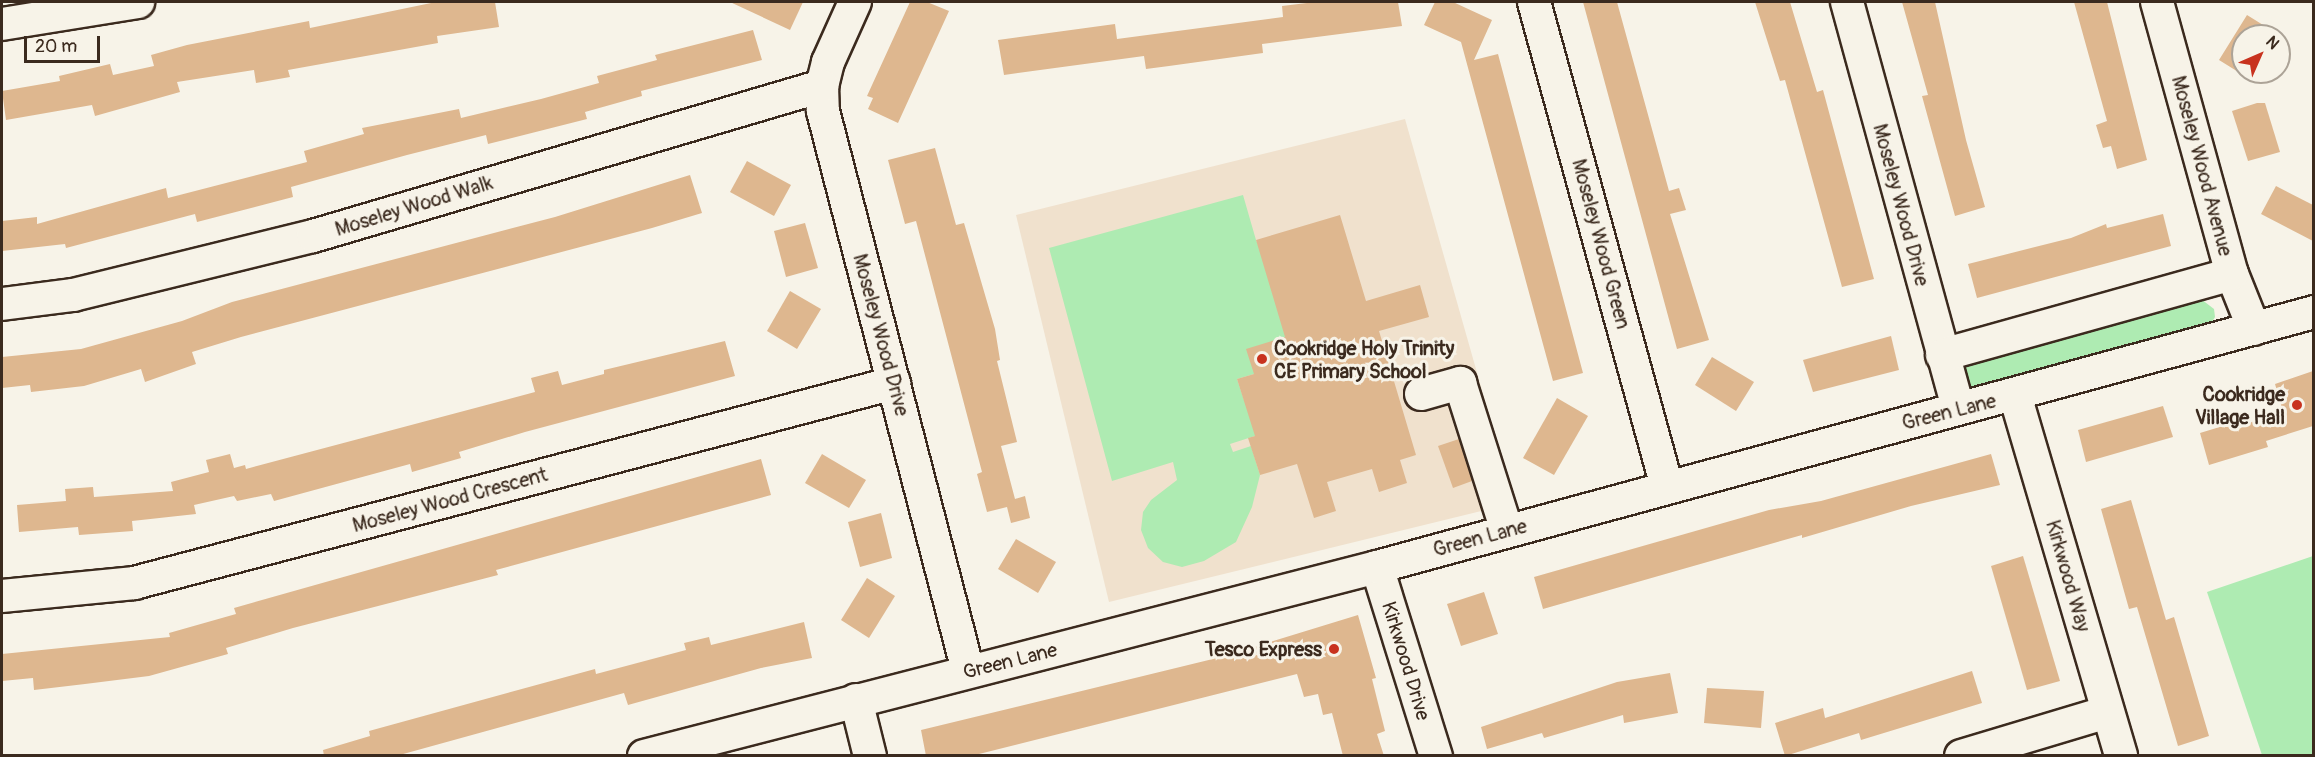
<!DOCTYPE html>
<style>
body{margin:0}
#map{position:relative;width:2315px;height:757px;overflow:hidden;background:#f7f3e8;font-family:Pangolin,sans-serif}
div>[style]{position:absolute}
.built>*{inset:0;background:#f0e1cd}
.green>*{inset:0;background:#aeebb2}
.building>*{inset:0;background:#deb78f}
.roads{filter:drop-shadow(2px 0 #3b2a1e) drop-shadow(-2px 0 #3b2a1e) drop-shadow(0 2px #3b2a1e) drop-shadow(0 -2px #3b2a1e)}
.minor>*{height:32px;margin:-16px;padding:0 16px;transform-origin:16px;border-radius:16px;background:#f7f3e8}
.dots>*{width:16px;height:16px;translate:-50% -50%;box-sizing:border-box;border:3px solid #f7f3e8;border-radius:50%}
span{translate:-50% -50%;white-space:nowrap;text-align:center;line-height:1.15;-webkit-text-stroke:6px #f7f3e8;paint-order:stroke}
.street-label{font-size:20px;color:#3b2a1e}
.poi-label{font-size:20px;color:#3b2a1e;font-weight:700}
.left{translate:0 -50%;text-align:left}
.right{translate:-100% -50%;text-align:right}
.frame{position:absolute;inset:0;border:3px solid #3b2a1e;pointer-events:none}
.north{position:absolute;left:2231px;top:24px;width:60px;height:60px;box-sizing:border-box;background:#f7f3e8;border:2px solid #aca397;border-radius:50%;rotate:45deg;font-size:16px;font-weight:700;line-height:24px;text-align:center;color:#3b2a1e}
.north::after{content:'';display:block;margin:auto;width:21px;height:27px;background:#c8321e;clip-path:polygon(50% 0,100% 100%,50% 72%,0 100%)}
.scale{position:absolute;left:24px;top:36px;width:76px;height:27px;box-sizing:border-box;border:3px solid #3b2a1e;border-top:0;padding-left:8px;font-size:18px;line-height:21px;white-space:nowrap;color:#3b2a1e;-webkit-text-stroke:4px #f7f3e8;paint-order:stroke}
</style>
<div id="map">
<div class="built">
<i style="clip-path:polygon(1405px 119px,1514px 503px,1109px 602px,1016px 215px)"></i>
</div>
<div class="green">
<i style="clip-path:polygon(1243px 195px,1256px 240px,1295px 334px,1254px 374px,1237px 379px,1244px 400px,1277px 429px,1230px 444px,1233px 452px,1251px 446px,1260px 475px,1252px 507px,1236px 542px,1204px 561px,1182px 567px,1163px 562px,1148px 548px,1141px 530px,1143px 512px,1151px 500px,1177px 480px,1173px 462px,1112px 481px,1049px 248px)"></i>
<i style="clip-path:polygon(2201px 299px,2214px 309px,2215px 317px,2210px 325px,1982px 389px,1970px 386px,1963px 376px,1964px 367px,1970px 360px)"></i>
<i style="clip-path:polygon(2313px 556px,2313px 755px,2262px 755px,2207px 592px)"></i>
</div>
<div class="building">
<i style="clip-path:polygon(436px 2px,495px 2px,499px 27px,437px 36px,438px 43px,288px 70px,290px 77px,256px 83px,254px 70px,177px 82px,180px 92px,95px 116px,92px 105px,6px 120px,2px 91px,60px 81px,59px 76px,110px 64px,113px 75px,154px 66px,151px 55px,187px 45px,309px 21px,310px 28px)"></i>
<i style="clip-path:polygon(730px 2px,803px 2px,790px 30px)"></i>
<i style="clip-path:polygon(910px 2px,927px 2px,949px 11px,898px 123px,868px 109px,873px 98px,867px 96px)"></i>
<i style="clip-path:polygon(1315px 2px,1398px 2px,1402px 26px,1262px 44px,1263px 53px,1169px 66px,1146px 69px,1144px 56px,1004px 75px,998px 40px,1115px 24px,1117px 39px,1283px 17px,1282px 6px)"></i>
<i style="clip-path:polygon(1435px 2px,1453px 2px,1492px 20px,1474px 60px,1498px 54px,1583px 373px,1553px 381px,1461px 42px,1424px 25px)"></i>
<i style="clip-path:polygon(1583px 2px,1617px 2px,1669px 191px,1679px 188px,1686px 210px,1670px 214px,1709px 340px,1677px 349px)"></i>
<i style="clip-path:polygon(1755px 2px,1790px 2px,1817px 92px,1823px 90px,1874px 279px,1842px 287px,1785px 80px,1780px 81px)"></i>
<i style="clip-path:polygon(1902px 2px,1935px 2px,1966px 140px,1985px 207px,1955px 216px,1922px 96px,1928px 95px)"></i>
<i style="clip-path:polygon(2074px 2px,2107px 2px,2147px 160px,2117px 169px,2111px 146px,2103px 148px,2096px 125px,2107px 121px)"></i>
<i style="clip-path:polygon(2247px 15px,2276px 33px,2243px 36px,2243px 72px,2252px 72px,2248px 78px,2219px 60px)"></i>
<i style="clip-path:polygon(753px 30px,762px 60px,641px 91px,642px 96px,585px 112px,587px 119px,488px 144px,486px 135px,407px 155px,291px 187px,293px 197px,197px 222px,195px 214px,66px 248px,65px 244px,2px 251px,2px 221px,37px 217px,37px 224px,166px 188px,168px 198px,307px 162px,304px 151px,364px 134px,362px 128px,459px 109px,461px 118px,541px 99px,599px 83px,597px 76px,657px 60px,655px 55px)"></i>
<i style="clip-path:polygon(2257px 103px,2265px 103px,2280px 152px,2248px 161px,2232px 111px)"></i>
<i style="clip-path:polygon(935px 148px,956px 225px,964px 223px,995px 329px,1000px 360px,997px 361px,1017px 442px,1001px 446px,1015px 499px,1025px 496px,1030px 518px,1011px 523px,1007px 507px,987px 512px,977px 474px,982px 472px,916px 221px,905px 224px,888px 160px)"></i>
<i style="clip-path:polygon(747px 161px,791px 185px,774px 216px,730px 192px)"></i>
<i style="clip-path:polygon(690px 175px,702px 213px,652px 228px,241px 337px,192px 352px,196px 364px,145px 382px,141px 369px,84px 386px,31px 392px,30px 385px,2px 388px,2px 357px,81px 349px,182px 321px,232px 302px,555px 217px)"></i>
<i style="clip-path:polygon(2276px 186px,2313px 205px,2313px 241px,2261px 214px)"></i>
<i style="clip-path:polygon(2163px 214px,2171px 246px,1977px 298px,1968px 264px,2071px 238px,2106px 224px,2107px 228px)"></i>
<i style="clip-path:polygon(1340px 215px,1366px 301px,1420px 285px,1429px 317px,1379px 331px,1416px 455px,1400px 460px,1407px 483px,1379px 492px,1372px 469px,1327px 482px,1336px 511px,1314px 518px,1297px 464px,1260px 475px,1248px 438px,1255px 436px,1237px 379px,1254px 374px,1246px 349px,1285px 337px,1256px 240px)"></i>
<i style="clip-path:polygon(805px 223px,818px 268px,786px 277px,774px 231px)"></i>
<i style="clip-path:polygon(790px 291px,821px 309px,797px 349px,767px 331px)"></i>
<i style="clip-path:polygon(1891px 336px,1899px 370px,1813px 392px,1803px 360px)"></i>
<i style="clip-path:polygon(725px 341px,735px 376px,525px 432px,459px 452px,461px 458px,412px 472px,410px 464px,274px 501px,271px 494px,237px 501px,234px 496px,194px 505px,196px 514px,132px 521px,133px 531px,79px 535px,78px 527px,19px 532px,17px 505px,66px 501px,65px 489px,93px 487px,94px 497px,173px 491px,171px 482px,209px 472px,206px 460px,230px 454px,234px 468px,245px 465px,246px 469px,535px 392px,531px 378px,558px 371px,562px 385px,604px 374px,604px 370px)"></i>
<i style="clip-path:polygon(1712px 357px,1754px 382px,1736px 411px,1695px 385px)"></i>
<i style="clip-path:polygon(2313px 371px,2313px 426px,2266px 441px,2268px 447px,2209px 465px,2200px 433px,2282px 408px,2275px 384px)"></i>
<i style="clip-path:polygon(1557px 398px,1588px 416px,1554px 475px,1523px 458px)"></i>
<i style="clip-path:polygon(2163px 406px,2173px 437px,2086px 462px,2078px 430px)"></i>
<i style="clip-path:polygon(1459px 439px,1472px 481px,1453px 488px,1438px 446px)"></i>
<i style="clip-path:polygon(822px 454px,866px 480px,849px 508px,805px 483px)"></i>
<i style="clip-path:polygon(1991px 454px,2000px 485px,1911px 506px,1802px 538px,1802px 535px,1543px 609px,1534px 577px,1769px 510px,1821px 501px)"></i>
<i style="clip-path:polygon(761px 459px,771px 495px,496px 570px,498px 575px,293px 628px,226px 648px,228px 654px,149px 676px,85px 684px,34px 690px,33px 678px,2px 681px,2px 654px,170px 637px,169px 633px,236px 614px,234px 608px)"></i>
<i style="clip-path:polygon(2131px 500px,2166px 620px,2174px 617px,2209px 736px,2178px 746px,2137px 607px,2129px 609px,2101px 509px)"></i>
<i style="clip-path:polygon(881px 513px,892px 558px,860px 567px,848px 522px)"></i>
<i style="clip-path:polygon(1016px 539px,1056px 562px,1038px 593px,998px 569px)"></i>
<i style="clip-path:polygon(2023px 556px,2060px 681px,2027px 690px,1991px 566px)"></i>
<i style="clip-path:polygon(867px 578px,895px 596px,869px 638px,841px 620px)"></i>
<i style="clip-path:polygon(1484px 592px,1498px 634px,1461px 646px,1447px 604px)"></i>
<i style="clip-path:polygon(1358px 615px,1376px 678px,1372px 679px,1385px 731px,1377px 734px,1384px 756px,1343px 756px,1332px 713px,1323px 715px,1318px 694px,1304px 697px,1297px 674px,971px 756px,926px 756px,921px 730px,1221px 657px)"></i>
<i style="clip-path:polygon(804px 622px,812px 658px,761px 668px,628px 705px,624px 693px,396px 756px,324px 756px,323px 750px,370px 736px,369px 731px,595px 669px,596px 674px,686px 650px,684px 643px,709px 637px,711px 645px)"></i>
<i style="clip-path:polygon(1972px 671px,1982px 703px,1861px 740px,1859px 733px,1785px 756px,1775px 723px,1823px 708px,1825px 718px)"></i>
<i style="clip-path:polygon(1670px 673px,1678px 713px,1624px 723px,1623px 715px,1544px 738px,1542px 733px,1487px 749px,1481px 727px,1617px 682px)"></i>
<i style="clip-path:polygon(1707px 688px,1764px 691px,1761px 728px,1704px 723px)"></i>
</div>
<div class="roads">
<div class="minor">
<i style="left:855px;top:2px;width:66px;rotate:114.2deg"></i>
<i style="left:828px;top:62px;width:25px;rotate:104deg"></i>
<i style="left:822px;top:86px;width:25px;rotate:88deg"></i>
<i style="left:823px;top:111px;width:578px;rotate:75.48deg"></i>
<i style="left:1534px;top:2px;width:503px;rotate:74.66deg"></i>
<i style="left:1847px;top:2px;width:421px;rotate:74.7deg"></i>
<i style="left:2157px;top:2px;width:282px;rotate:74.6deg"></i>
<i style="left:2232px;top:274px;width:59px;rotate:68.2deg"></i>
<i style="left:2px;top:24px;width:138px;rotate:-9.2deg"></i>
<i style="left:2px;top:304px;width:72px;rotate:-7.2deg"></i>
<i style="left:73px;top:295px;width:247px;rotate:-13.8deg"></i>
<i style="left:313px;top:236px;width:531px;rotate:-16.42deg"></i>
<i style="left:1942px;top:355px;width:301px;rotate:-15.6deg"></i>
<i style="left:1421px;top:394px;width:41px;rotate:-15.8deg"></i>
<i style="left:1460px;top:383px;width:155px;rotate:72.4deg"></i>
<i style="left:2015px;top:395px;width:376px;rotate:73.6deg"></i>
<i style="left:1377px;top:567px;width:198px;rotate:72.7deg"></i>
<i style="left:2px;top:596px;width:133px;rotate:-5.6deg"></i>
<i style="left:134px;top:583px;width:786px;rotate:-14.74deg"></i>
<i style="left:856px;top:700px;width:58px;rotate:76deg"></i>
<i style="left:644px;top:756px;width:757px;rotate:-14.46deg"></i>
<i style="left:1377px;top:567px;width:971px;rotate:-15.22deg"></i>
<i style="left:1961px;top:756px;width:153px;rotate:-16.7deg"></i>
</div>
</div>
<div class="dots">
<i style="left:1262px;top:359px;background:#c8321e"></i>
<i style="left:2297px;top:405px;background:#c8321e"></i>
<i style="left:1334px;top:649px;background:#c8321e"></i>
</div>
<div class="street-label">
<span style="left:2202px;top:166px;rotate:75deg">Moseley Wood Avenue</span>
<span style="left:1901px;top:205px;rotate:75deg">Moseley Wood Drive</span>
<span style="left:414px;top:206px;rotate:-17deg">Moseley Wood Walk</span>
<span style="left:1601px;top:244px;rotate:75deg">Moseley Wood Green</span>
<span style="left:881px;top:335px;rotate:75deg">Moseley Wood Drive</span>
<span style="left:1949px;top:412px;rotate:-14deg">Green Lane</span>
<span style="left:450px;top:500px;rotate:-15deg">Moseley Wood Crescent</span>
<span style="left:1480px;top:538px;rotate:-15deg">Green Lane</span>
<span style="left:2068px;top:576px;rotate:74deg">Kirkwood Way</span>
<span style="left:1010px;top:661px;rotate:-14deg">Green Lane</span>
<span style="left:1406px;top:661px;rotate:73deg">Kirkwood Drive</span>
</div>
<div class="poi-label">
<span class="left" style="left:1274px;top:360px">Cookridge Holy Trinity<br>CE Primary School</span>
<span class="right" style="left:2285px;top:406px">Cookridge<br>Village Hall</span>
<span class="right" style="left:1322px;top:649px">Tesco Express</span>
</div>
<div class="frame"></div>
<div class="north">N</div>
<div class="scale">20 m</div>
</div>
